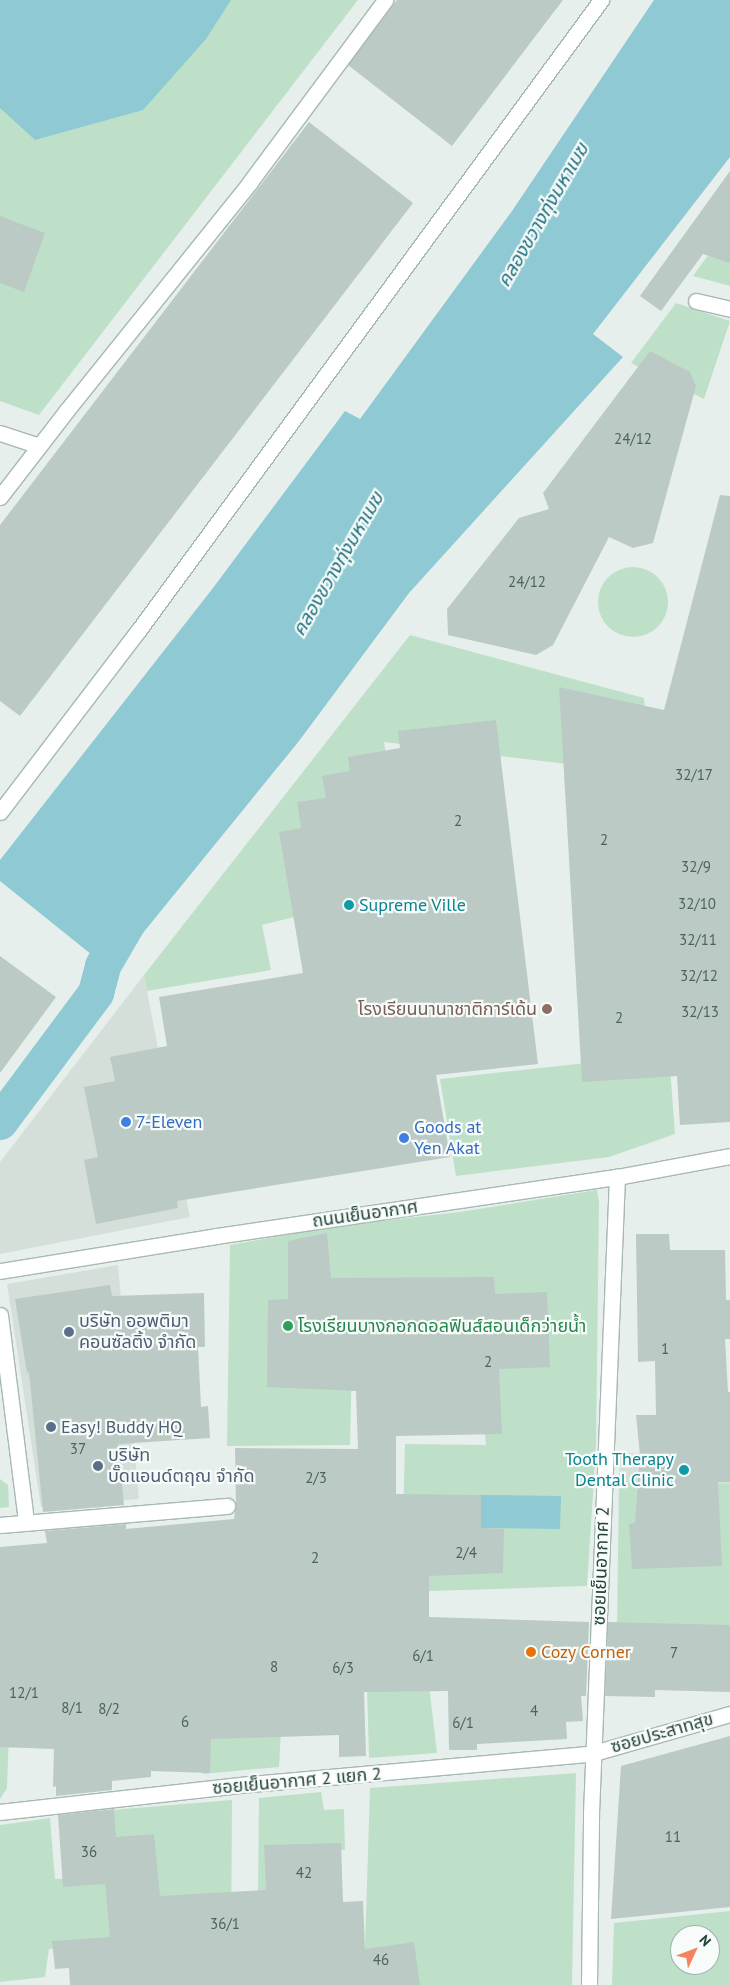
<!DOCTYPE html>
<meta charset="utf-8">
<style>
body{margin:0}
#map{position:relative;width:730px;height:1985px;overflow:hidden;background:#e6efeb;font-family:"PT Sans","Noto Sans Thai",sans-serif}
div>[style]{position:absolute}
.built>*{inset:0;background:#d4dfda}
.green>*{inset:0;background:#bfe0c8}
.round{border-radius:50%}
.water>*{inset:0;background:#8ec9d4}
.canal>*{height:36px;margin:-18px;padding:0 18px;transform-origin:18px;border-radius:18px;background:#8ec9d4}
.building>*{inset:0;background:#bbcac4}
.roads{filter:drop-shadow(1px 0 #a8b8b2) drop-shadow(-1px 0 #a8b8b2) drop-shadow(0 1px #a8b8b2) drop-shadow(0 -1px #a8b8b2)}
.minor>*{height:15px;margin:-7.5px;padding:0 7.5px;transform-origin:7.5px;border-radius:7.5px;background:#fff}
.dots>*{width:14px;height:14px;translate:-50% -50%;box-sizing:border-box;border:2px solid #f7fbf9;border-radius:50%}
span{translate:-50% -50%;white-space:nowrap;text-align:center;line-height:1.15;-webkit-text-stroke:4.5px #f7fbf9;paint-order:stroke}
.number-label{font-size:15px;color:#4a645c}
.number-label span{-webkit-text-stroke-width:0}
.culture-label{font-size:18px;color:#0d838f}
.left{translate:0 -50%;text-align:left}
.right{translate:-100% -50%;text-align:right}
.education-label{font-size:18px;color:#785e54}
.shop-label{font-size:18px;color:#366cbe}
.street-label{font-size:18px;color:#24423a}
.service-label{font-size:18px;color:#4e5e75}
.leisure-label{font-size:18px;color:#27864d}
.food-label{font-size:18px;color:#c56008}
.water-label{font-size:19px;color:#1c6f80;font-style:italic}
.north{position:absolute;left:670px;top:1925px;width:50px;height:50px;box-sizing:border-box;background:#f7fbf9;border:1px solid #a3b1ad;border-radius:50%;rotate:47deg;font-size:14px;font-weight:700;line-height:20px;text-align:center;color:#24423a}
.north::after{content:'';display:block;margin:auto;width:18px;height:22px;background:#f4845f;clip-path:polygon(50% 0,100% 100%,50% 72%,0 100%)}
</style>
<div id="map">
<div class="built">
<i style="clip-path:polygon(144px 975px,190px 1217px,0 1254px,0 1162px)"></i>
<i style="clip-path:polygon(118px 1265px,139px 1499px,41px 1507px,7px 1284px)"></i>
<i style="clip-path:polygon(620px 1453px,730px 1455px,730px 1484px,619px 1482px)"></i>
</div>
<div class="green">
<i style="clip-path:polygon(0 0,358px 0,39px 415px,0 401px)"></i>
<i style="clip-path:polygon(730px 225px,730px 286px,693px 276px)"></i>
<i style="clip-path:polygon(676px 303px,730px 321px,704px 399px,631px 363px)"></i>
<i class="round" style="left:598px;top:567px;width:70px;height:70px"></i>
<i style="clip-path:polygon(410px 635px,644px 698px,650px 774px,384px 742px,408px 889px,262px 925px,271px 970px,147px 991px,144px 975px)"></i>
<i style="clip-path:polygon(669px 1054px,675px 1134px,609px 1157px,456px 1176px,440px 1079px)"></i>
<i style="clip-path:polygon(597px 1190px,599px 1203px,596px 1447px,587px 1586px,401px 1592px,405px 1444px,486px 1445px,472px 1292px,352px 1357px,350px 1445px,227px 1446px,230px 1245px,335px 1226px,460px 1212px)"></i>
<i style="clip-path:polygon(0 1479px,8px 1485px,9px 1507px,0 1508px)"></i>
<i style="clip-path:polygon(619px 1482px,730px 1484px,730px 1631px,617px 1633px)"></i>
<i style="clip-path:polygon(216px 1623px,281px 1729px,279px 1767px,203px 1774px)"></i>
<i style="clip-path:polygon(367px 1684px,429px 1685px,437px 1753px,369px 1758px)"></i>
<i style="clip-path:polygon(0 1730px,9px 1731px,7px 1788px,0 1799px)"></i>
<i style="clip-path:polygon(576px 1773px,572px 1985px,257px 1985px,259px 1798px,321px 1792px,324px 1810px,344px 1809px,345px 1850px,285px 1850px,291px 1955px,365px 1947px,370px 1788px)"></i>
<i style="clip-path:polygon(232px 1800px,231px 1959px,173px 1935px,49px 1949px,45px 1977px,0 1982px,0 1825px,50px 1818px,55px 1879px,115px 1877px,112px 1810px)"></i>
<i style="clip-path:polygon(evenodd,730px 1911px,730px 1985px,612px 1985px,614px 1923px,730px 1911px,680px 1935px,710px 1935px,710px 1965px,680px 1965px,680px 1935px)"></i>
</div>
<div class="water">
<i style="clip-path:polygon(0 0,231px 0,206px 39px,143px 110px,35px 140px,0 108px)"></i>
<i style="clip-path:polygon(654px 0,730px 0,730px 157px,593px 334px,623px 357px,409px 593px,299px 741px,112px 971px,0 881px,0 860px,213px 588px,345px 411px,360px 419px,512px 211px)"></i>
<i style="clip-path:polygon(481px 1495px,561px 1496px,560px 1529px,481px 1528px)"></i>
</div>
<div class="canal">
<i style="left:0;top:1122px;width:161px;rotate:-53.3deg"></i>
<i style="left:96px;top:993px;width:28px;rotate:-75deg"></i>
<i style="left:103px;top:966px;width:50px;rotate:-59.8deg"></i>
</div>
<div class="building">
<i style="clip-path:polygon(397px 0,563px 0,452px 146px,348px 65px)"></i>
<i style="clip-path:polygon(309px 122px,413px 203px,20px 716px,0 701px,0 525px)"></i>
<i style="clip-path:polygon(730px 171px,730px 263px,703px 254px,661px 311px,640px 296px)"></i>
<i style="clip-path:polygon(0 216px,45px 233px,24px 292px,0 283px)"></i>
<i style="clip-path:polygon(650px 351px,690px 372px,696px 386px,653px 543px,633px 548px,609px 537px,553px 645px,536px 655px,448px 635px,447px 609px,519px 518px,549px 509px,543px 493px)"></i>
<i style="clip-path:polygon(720px 495px,730px 496px,730px 1122px,680px 1125px,677px 1076px,582px 1082px,559px 687px,664px 710px)"></i>
<i style="clip-path:polygon(496px 720px,538px 1064px,436px 1075px,450px 1157px,177px 1201px,178px 1208px,96px 1224px,84px 1160px,98px 1157px,84px 1087px,115px 1081px,110px 1057px,167px 1046px,159px 997px,303px 973px,279px 832px,301px 828px,297px 802px,326px 798px,322px 776px,350px 771px,348px 757px,400px 748px,398px 731px)"></i>
<i style="clip-path:polygon(0 956px,56px 997px,0 1073px)"></i>
<i style="clip-path:polygon(327px 1233px,331px 1278px,494px 1277px,495px 1294px,547px 1292px,550px 1367px,499px 1369px,502px 1434px,396px 1436px,396px 1494px,481px 1495px,481px 1528px,504px 1529px,503px 1573px,429px 1576px,429px 1617px,589px 1622px,586px 1696px,581px 1696px,583px 1721px,566px 1722px,567px 1739px,477px 1744px,477px 1750px,449px 1750px,448px 1691px,364px 1692px,366px 1756px,339px 1757px,339px 1735px,211px 1739px,210px 1773px,151px 1771px,151px 1777px,112px 1781px,112px 1790px,56px 1796px,56px 1786px,53px 1787px,54px 1749px,0 1747px,0 1547px,47px 1543px,45px 1531px,126px 1524px,126px 1529px,234px 1519px,236px 1506px,235px 1448px,358px 1449px,356px 1391px,267px 1387px,268px 1300px,288px 1299px,288px 1241px)"></i>
<i style="clip-path:polygon(636px 1234px,669px 1234px,670px 1250px,725px 1250px,726px 1300px,730px 1300px,730px 1339px,725px 1339px,728px 1392px,730px 1392px,730px 1482px,718px 1482px,722px 1566px,632px 1569px,629px 1524px,635px 1523px,640px 1455px,636px 1415px,656px 1415px,655px 1361px,638px 1362px)"></i>
<i style="clip-path:polygon(110px 1285px,112px 1296px,204px 1293px,205px 1347px,198px 1347px,201px 1407px,208px 1406px,210px 1438px,118px 1444px,124px 1505px,43px 1512px,29px 1372px,27px 1373px,15px 1299px)"></i>
<i style="clip-path:polygon(608px 1622px,730px 1625px,730px 1692px,655px 1690px,655px 1697px,605px 1696px)"></i>
<i style="clip-path:polygon(730px 1736px,730px 1907px,611px 1919px,621px 1766px)"></i>
<i style="clip-path:polygon(114px 1809px,116px 1837px,154px 1834px,160px 1896px,266px 1890px,264px 1845px,341px 1843px,343px 1902px,363px 1901px,365px 1949px,414px 1942px,420px 1985px,70px 1985px,69px 1968px,55px 1969px,52px 1941px,110px 1937px,105px 1884px,63px 1887px,58px 1815px)"></i>
</div>
<div class="roads">
<div class="minor">
<i style="left:696px;top:301px;width:35px;rotate:13deg"></i>
<i style="left:0;top:433px;width:41px;rotate:18.4deg"></i>
<i style="left:0;top:497px;width:110px;rotate:-52.4deg"></i>
<i style="left:67px;top:410px;width:292px;rotate:-51.2deg"></i>
<i style="left:250px;top:182px;width:227px;rotate:-53.4deg"></i>
<i style="left:0;top:812px;width:228px;rotate:-52.7deg"></i>
<i style="left:138px;top:631px;width:783px;rotate:-53.73deg"></i>
<i style="left:0;top:1271px;width:219px;rotate:-9.2deg"></i>
<i style="left:216px;top:1236px;width:405px;rotate:-8.4deg"></i>
<i style="left:617px;top:1177px;width:115px;rotate:-10.5deg"></i>
<i style="left:0;top:1315px;width:209px;rotate:82.8deg"></i>
<i style="left:0;top:1525px;width:228px;rotate:-4.8deg"></i>
<i style="left:0;top:1812px;width:252px;rotate:-6.4deg"></i>
<i style="left:250px;top:1784px;width:345px;rotate:-5.1deg"></i>
<i style="left:594px;top:1753px;width:141px;rotate:-16deg"></i>
<i style="left:589px;top:1985px;width:172px;rotate:-89.3deg"></i>
<i style="left:591px;top:1813px;width:637px;rotate:-87.66deg"></i>
</div>
</div>
<div class="dots">
<i style="left:349px;top:905px;background:#0f9aa8"></i>
<i style="left:547px;top:1009px;background:#8d6e63"></i>
<i style="left:126px;top:1122px;background:#3f7fe0"></i>
<i style="left:404px;top:1138px;background:#3f7fe0"></i>
<i style="left:288px;top:1326px;background:#2e9e5b"></i>
<i style="left:69px;top:1332px;background:#5c6f8a"></i>
<i style="left:51px;top:1427px;background:#5c6f8a"></i>
<i style="left:98px;top:1466px;background:#5c6f8a"></i>
<i style="left:684px;top:1470px;background:#0f9aa8"></i>
<i style="left:531px;top:1652px;background:#e8710a"></i>
</div>
<div class="number-label">
<span style="left:633px;top:439px">24/12</span>
<span style="left:527px;top:582px">24/12</span>
<span style="left:694px;top:775px">32/17</span>
<span style="left:458px;top:821px">2</span>
<span style="left:604px;top:840px">2</span>
<span style="left:696px;top:867px">32/9</span>
<span style="left:697px;top:904px">32/10</span>
<span style="left:698px;top:940px">32/11</span>
<span style="left:699px;top:976px">32/12</span>
<span style="left:700px;top:1012px">32/13</span>
<span style="left:619px;top:1018px">2</span>
<span style="left:665px;top:1349px">1</span>
<span style="left:488px;top:1362px">2</span>
<span style="left:78px;top:1449px">37</span>
<span style="left:316px;top:1478px">2/3</span>
<span style="left:466px;top:1553px">2/4</span>
<span style="left:315px;top:1558px">2</span>
<span style="left:674px;top:1653px">7</span>
<span style="left:423px;top:1656px">6/1</span>
<span style="left:274px;top:1667px">8</span>
<span style="left:343px;top:1668px">6/3</span>
<span style="left:24px;top:1693px">12/1</span>
<span style="left:72px;top:1708px">8/1</span>
<span style="left:109px;top:1709px">8/2</span>
<span style="left:534px;top:1711px">4</span>
<span style="left:185px;top:1722px">6</span>
<span style="left:463px;top:1723px">6/1</span>
<span style="left:673px;top:1837px">11</span>
<span style="left:89px;top:1852px">36</span>
<span style="left:304px;top:1873px">42</span>
<span style="left:225px;top:1924px">36/1</span>
<span style="left:381px;top:1960px">46</span>
</div>
<div class="culture-label">
<span class="left" style="left:359px;top:905px">Supreme Ville</span>
<span class="right" style="left:674px;top:1470px">Tooth Therapy<br>Dental Clinic</span>
</div>
<div class="education-label">
<span class="right" style="left:537px;top:1009px">โรงเรียนนานาชาติการ์เด้น</span>
</div>
<div class="shop-label">
<span class="left" style="left:136px;top:1122px">7-Eleven</span>
<span class="left" style="left:414px;top:1138px">Goods at<br>Yen Akat</span>
</div>
<div class="street-label">
<span style="left:365px;top:1214px;rotate:-8deg">ถนนเย็นอากาศ</span>
<span style="left:601px;top:1566px;rotate:-88deg">ซอยเย็นอากาศ 2</span>
<span style="left:662px;top:1733px;rotate:-16deg">ซอยประสาทสุข</span>
<span style="left:297px;top:1781px;rotate:-5deg">ซอยเย็นอากาศ 2 แยก 2</span>
</div>
<div class="service-label">
<span class="left" style="left:79px;top:1332px">บริษัท ออพติมา<br>คอนซัลติ้ง จำกัด</span>
<span class="left" style="left:61px;top:1427px">Easy! Buddy HQ</span>
<span class="left" style="left:108px;top:1466px">บริษัท<br>บั๊ดแอนด์ตฤณ จำกัด</span>
</div>
<div class="leisure-label">
<span class="left" style="left:298px;top:1326px">โรงเรียนบางกอกดอลฟินส์สอนเด็กว่ายน้ำ</span>
</div>
<div class="food-label">
<span class="left" style="left:541px;top:1652px">Cozy Corner</span>
</div>
<div class="water-label">
<span style="left:543px;top:215px;rotate:-60deg">คลองขวางทุ่งมหาเมฆ</span>
<span style="left:338px;top:564px;rotate:-60deg">คลองขวางทุ่งมหาเมฆ</span>
</div>
<div class="north">N</div>
</div>
